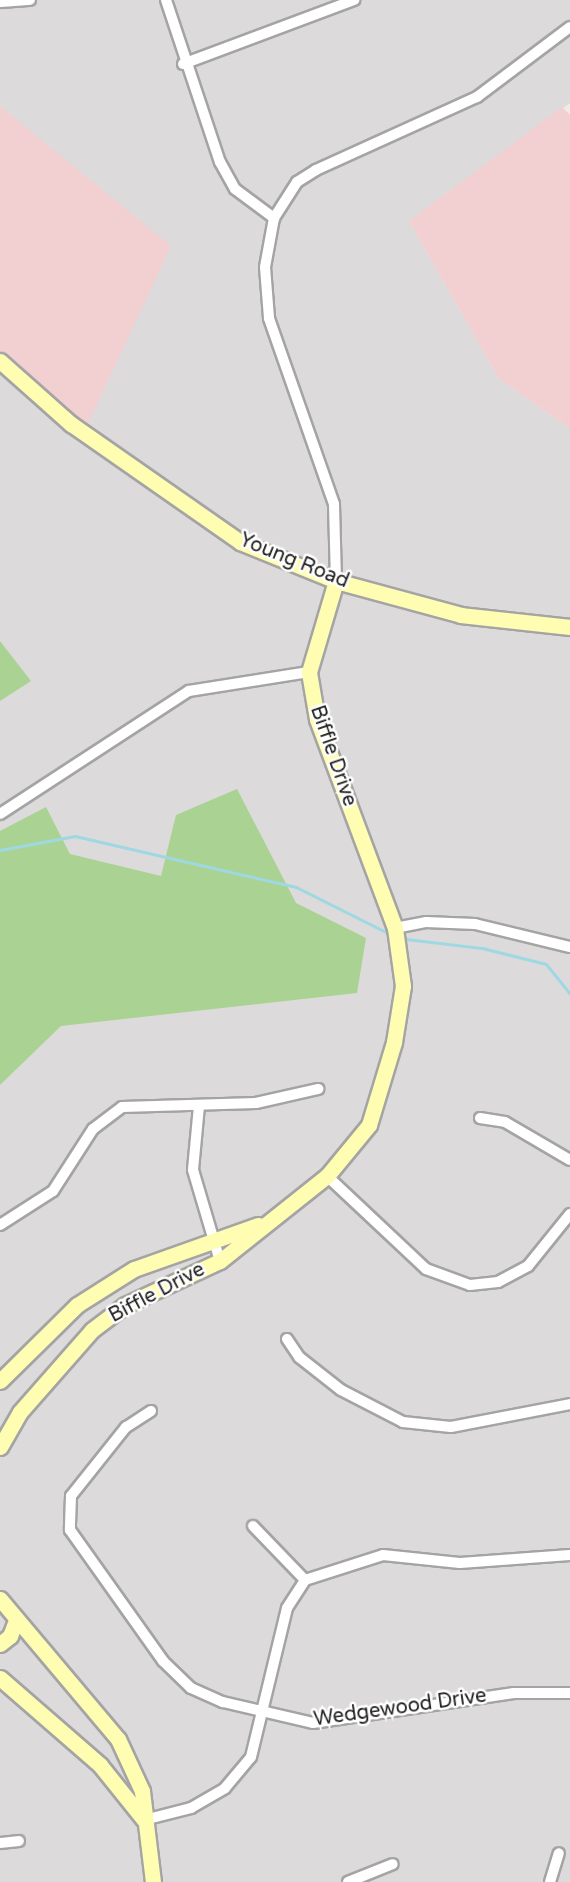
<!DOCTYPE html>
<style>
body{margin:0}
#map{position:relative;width:570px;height:1882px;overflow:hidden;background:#f0eae2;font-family:"Varela Round",sans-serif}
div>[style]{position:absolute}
.residential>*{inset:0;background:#dcdada}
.commercial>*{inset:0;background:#f2cfd1}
.forest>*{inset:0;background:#aad393}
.stream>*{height:3px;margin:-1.5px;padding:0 1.5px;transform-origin:1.5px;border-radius:1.5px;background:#9ed8e2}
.roads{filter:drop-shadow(2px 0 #a4a4a4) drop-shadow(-2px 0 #a4a4a4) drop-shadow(0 2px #a4a4a4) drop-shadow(0 -2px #a4a4a4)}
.street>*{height:10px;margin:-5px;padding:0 5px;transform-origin:5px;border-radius:5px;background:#fff}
.secondary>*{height:15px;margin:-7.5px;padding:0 7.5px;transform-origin:7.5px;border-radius:7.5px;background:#fffdb1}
span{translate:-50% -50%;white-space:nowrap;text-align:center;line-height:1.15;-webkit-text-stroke:5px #fff;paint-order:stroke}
.street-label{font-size:20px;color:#1d1d1d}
</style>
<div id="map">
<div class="residential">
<i style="clip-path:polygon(0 0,570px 0,570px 103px,409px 221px,499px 379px,570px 428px,570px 1882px,0 1882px)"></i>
</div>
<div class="commercial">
<i style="clip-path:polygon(0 106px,171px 246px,87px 425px,0 359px)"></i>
<i style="clip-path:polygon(562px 107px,570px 115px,570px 428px,499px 379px,409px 221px)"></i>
</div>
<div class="forest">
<i style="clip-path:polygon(0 641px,31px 681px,0 701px)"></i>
<i style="clip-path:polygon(237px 789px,296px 903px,366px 938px,357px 993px,61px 1026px,0 1085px,0 831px,46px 807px,70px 854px,161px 876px,176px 815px)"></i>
</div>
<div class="stream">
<i style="left:0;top:850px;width:76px;rotate:-10.6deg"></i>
<i style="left:75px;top:836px;width:227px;rotate:13deg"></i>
<i style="left:296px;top:887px;width:101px;rotate:26.6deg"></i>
<i style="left:406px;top:939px;width:77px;rotate:6.8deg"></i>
<i style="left:482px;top:948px;width:66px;rotate:14deg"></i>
<i style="left:546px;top:964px;width:38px;rotate:51deg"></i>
</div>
<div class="roads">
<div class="street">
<i style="left:166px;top:0;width:171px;rotate:71.6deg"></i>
<i style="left:220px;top:162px;width:31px;rotate:61deg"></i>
<i style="left:235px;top:189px;width:49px;rotate:36.6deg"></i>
<i style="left:0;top:2px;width:30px;rotate:-4deg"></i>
<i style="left:183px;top:64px;width:183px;rotate:-20.5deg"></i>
<i style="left:336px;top:581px;width:77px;rotate:-91.5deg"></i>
<i style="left:334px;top:504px;width:197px;rotate:-109.3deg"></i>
<i style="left:269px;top:318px;width:51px;rotate:-94.5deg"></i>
<i style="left:265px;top:267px;width:50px;rotate:-79.6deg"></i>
<i style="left:274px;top:218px;width:43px;rotate:-57.4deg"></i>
<i style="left:297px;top:182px;width:22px;rotate:-32deg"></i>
<i style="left:316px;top:170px;width:177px;rotate:-24.4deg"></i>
<i style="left:477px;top:97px;width:116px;rotate:-37deg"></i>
<i style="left:0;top:814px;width:225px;rotate:-33.1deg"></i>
<i style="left:189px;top:691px;width:121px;rotate:-9deg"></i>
<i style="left:395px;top:928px;width:32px;rotate:-11deg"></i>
<i style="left:426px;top:922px;width:49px;rotate:2.3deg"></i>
<i style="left:475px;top:924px;width:98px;rotate:13.6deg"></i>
<i style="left:199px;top:1106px;width:64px;rotate:95.4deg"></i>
<i style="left:193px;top:1170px;width:95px;rotate:73.5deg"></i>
<i style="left:480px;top:1118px;width:25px;rotate:9deg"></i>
<i style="left:505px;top:1122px;width:75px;rotate:30.3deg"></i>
<i style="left:327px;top:1176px;width:136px;rotate:43.2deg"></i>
<i style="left:426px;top:1269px;width:47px;rotate:20deg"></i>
<i style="left:470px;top:1285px;width:28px;rotate:-6deg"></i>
<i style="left:498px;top:1282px;width:34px;rotate:-28deg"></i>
<i style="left:528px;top:1266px;width:67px;rotate:-51.1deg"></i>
<i style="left:0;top:1225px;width:63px;rotate:-32.7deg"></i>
<i style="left:53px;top:1191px;width:74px;rotate:-57.2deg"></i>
<i style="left:93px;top:1129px;width:36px;rotate:-37deg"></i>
<i style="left:122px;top:1107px;width:134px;rotate:-1.7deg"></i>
<i style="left:256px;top:1103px;width:64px;rotate:-12.7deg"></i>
<i style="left:287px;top:1339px;width:22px;rotate:56deg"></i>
<i style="left:299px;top:1357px;width:53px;rotate:38.2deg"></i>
<i style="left:341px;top:1390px;width:70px;rotate:27.3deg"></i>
<i style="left:403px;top:1422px;width:48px;rotate:5.9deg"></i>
<i style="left:451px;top:1427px;width:121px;rotate:-10.9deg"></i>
<i style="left:151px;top:1411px;width:30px;rotate:147deg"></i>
<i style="left:126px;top:1427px;width:88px;rotate:128.6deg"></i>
<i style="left:71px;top:1496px;width:34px;rotate:92deg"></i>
<i style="left:70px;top:1530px;width:161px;rotate:54.6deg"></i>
<i style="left:163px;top:1661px;width:39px;rotate:44deg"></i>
<i style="left:191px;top:1688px;width:35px;rotate:24deg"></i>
<i style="left:223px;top:1702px;width:92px;rotate:13.1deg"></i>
<i style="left:313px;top:1723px;width:203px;rotate:-8.5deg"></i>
<i style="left:514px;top:1693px;width:56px"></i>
<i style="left:253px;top:1526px;width:75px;rotate:46.1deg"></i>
<i style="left:144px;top:1820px;width:49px;rotate:-14.3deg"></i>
<i style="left:191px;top:1808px;width:39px;rotate:-30deg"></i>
<i style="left:225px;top:1788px;width:40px;rotate:-50deg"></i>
<i style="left:251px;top:1757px;width:153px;rotate:-76.4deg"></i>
<i style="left:287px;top:1608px;width:33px;rotate:-57deg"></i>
<i style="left:305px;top:1580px;width:82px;rotate:-17.8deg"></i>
<i style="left:383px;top:1555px;width:77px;rotate:5.9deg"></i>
<i style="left:460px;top:1563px;width:110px;rotate:-4.2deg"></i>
<i style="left:0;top:1843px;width:19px;rotate:-6deg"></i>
<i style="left:348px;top:1882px;width:48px;rotate:-21.8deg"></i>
<i style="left:550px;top:1882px;width:30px;rotate:-73deg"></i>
</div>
<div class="secondary">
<i style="left:0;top:361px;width:95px;rotate:41.6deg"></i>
<i style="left:71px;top:424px;width:206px;rotate:34.9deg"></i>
<i style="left:240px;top:542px;width:104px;rotate:22.1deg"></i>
<i style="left:336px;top:581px;width:130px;rotate:15.2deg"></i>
<i style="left:461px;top:615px;width:110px;rotate:6.3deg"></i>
<i style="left:0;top:1381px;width:108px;rotate:-44.6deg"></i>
<i style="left:77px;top:1305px;width:67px;rotate:-32.3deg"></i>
<i style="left:134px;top:1269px;width:132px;rotate:-19.5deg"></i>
<i style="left:0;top:1447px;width:40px;rotate:-60.3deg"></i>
<i style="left:20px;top:1412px;width:109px;rotate:-48.7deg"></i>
<i style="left:92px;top:1330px;width:41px;rotate:-37.1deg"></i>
<i style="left:125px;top:1305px;width:105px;rotate:-24.9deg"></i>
<i style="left:220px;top:1261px;width:137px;rotate:-38.5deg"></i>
<i style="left:327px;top:1176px;width:66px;rotate:-50.5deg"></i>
<i style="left:369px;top:1125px;width:87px;rotate:-73.2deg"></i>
<i style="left:394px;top:1042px;width:57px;rotate:-80.9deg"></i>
<i style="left:403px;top:986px;width:59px;rotate:-97.9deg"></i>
<i style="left:395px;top:928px;width:223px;rotate:-110.5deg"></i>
<i style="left:317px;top:719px;width:48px;rotate:-99.7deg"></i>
<i style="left:309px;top:672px;width:95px;rotate:-73.5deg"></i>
<i style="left:0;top:1599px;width:183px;rotate:49.9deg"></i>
<i style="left:118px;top:1739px;width:57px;rotate:65.2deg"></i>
<i style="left:142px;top:1791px;width:92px;rotate:83.1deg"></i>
<i style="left:0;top:1644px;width:13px;rotate:-39deg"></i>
<i style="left:10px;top:1636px;width:17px;rotate:-69deg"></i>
<i style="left:0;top:1678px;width:133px;rotate:41deg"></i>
<i style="left:100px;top:1765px;width:70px;rotate:51.3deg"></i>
</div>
</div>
<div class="street-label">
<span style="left:294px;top:561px;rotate:22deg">Young Road</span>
<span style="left:333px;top:756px;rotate:71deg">Biffle Drive</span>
<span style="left:157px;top:1293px;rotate:-28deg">Biffle Drive</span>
<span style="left:400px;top:1708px;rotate:-8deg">Wedgewood Drive</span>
</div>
</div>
